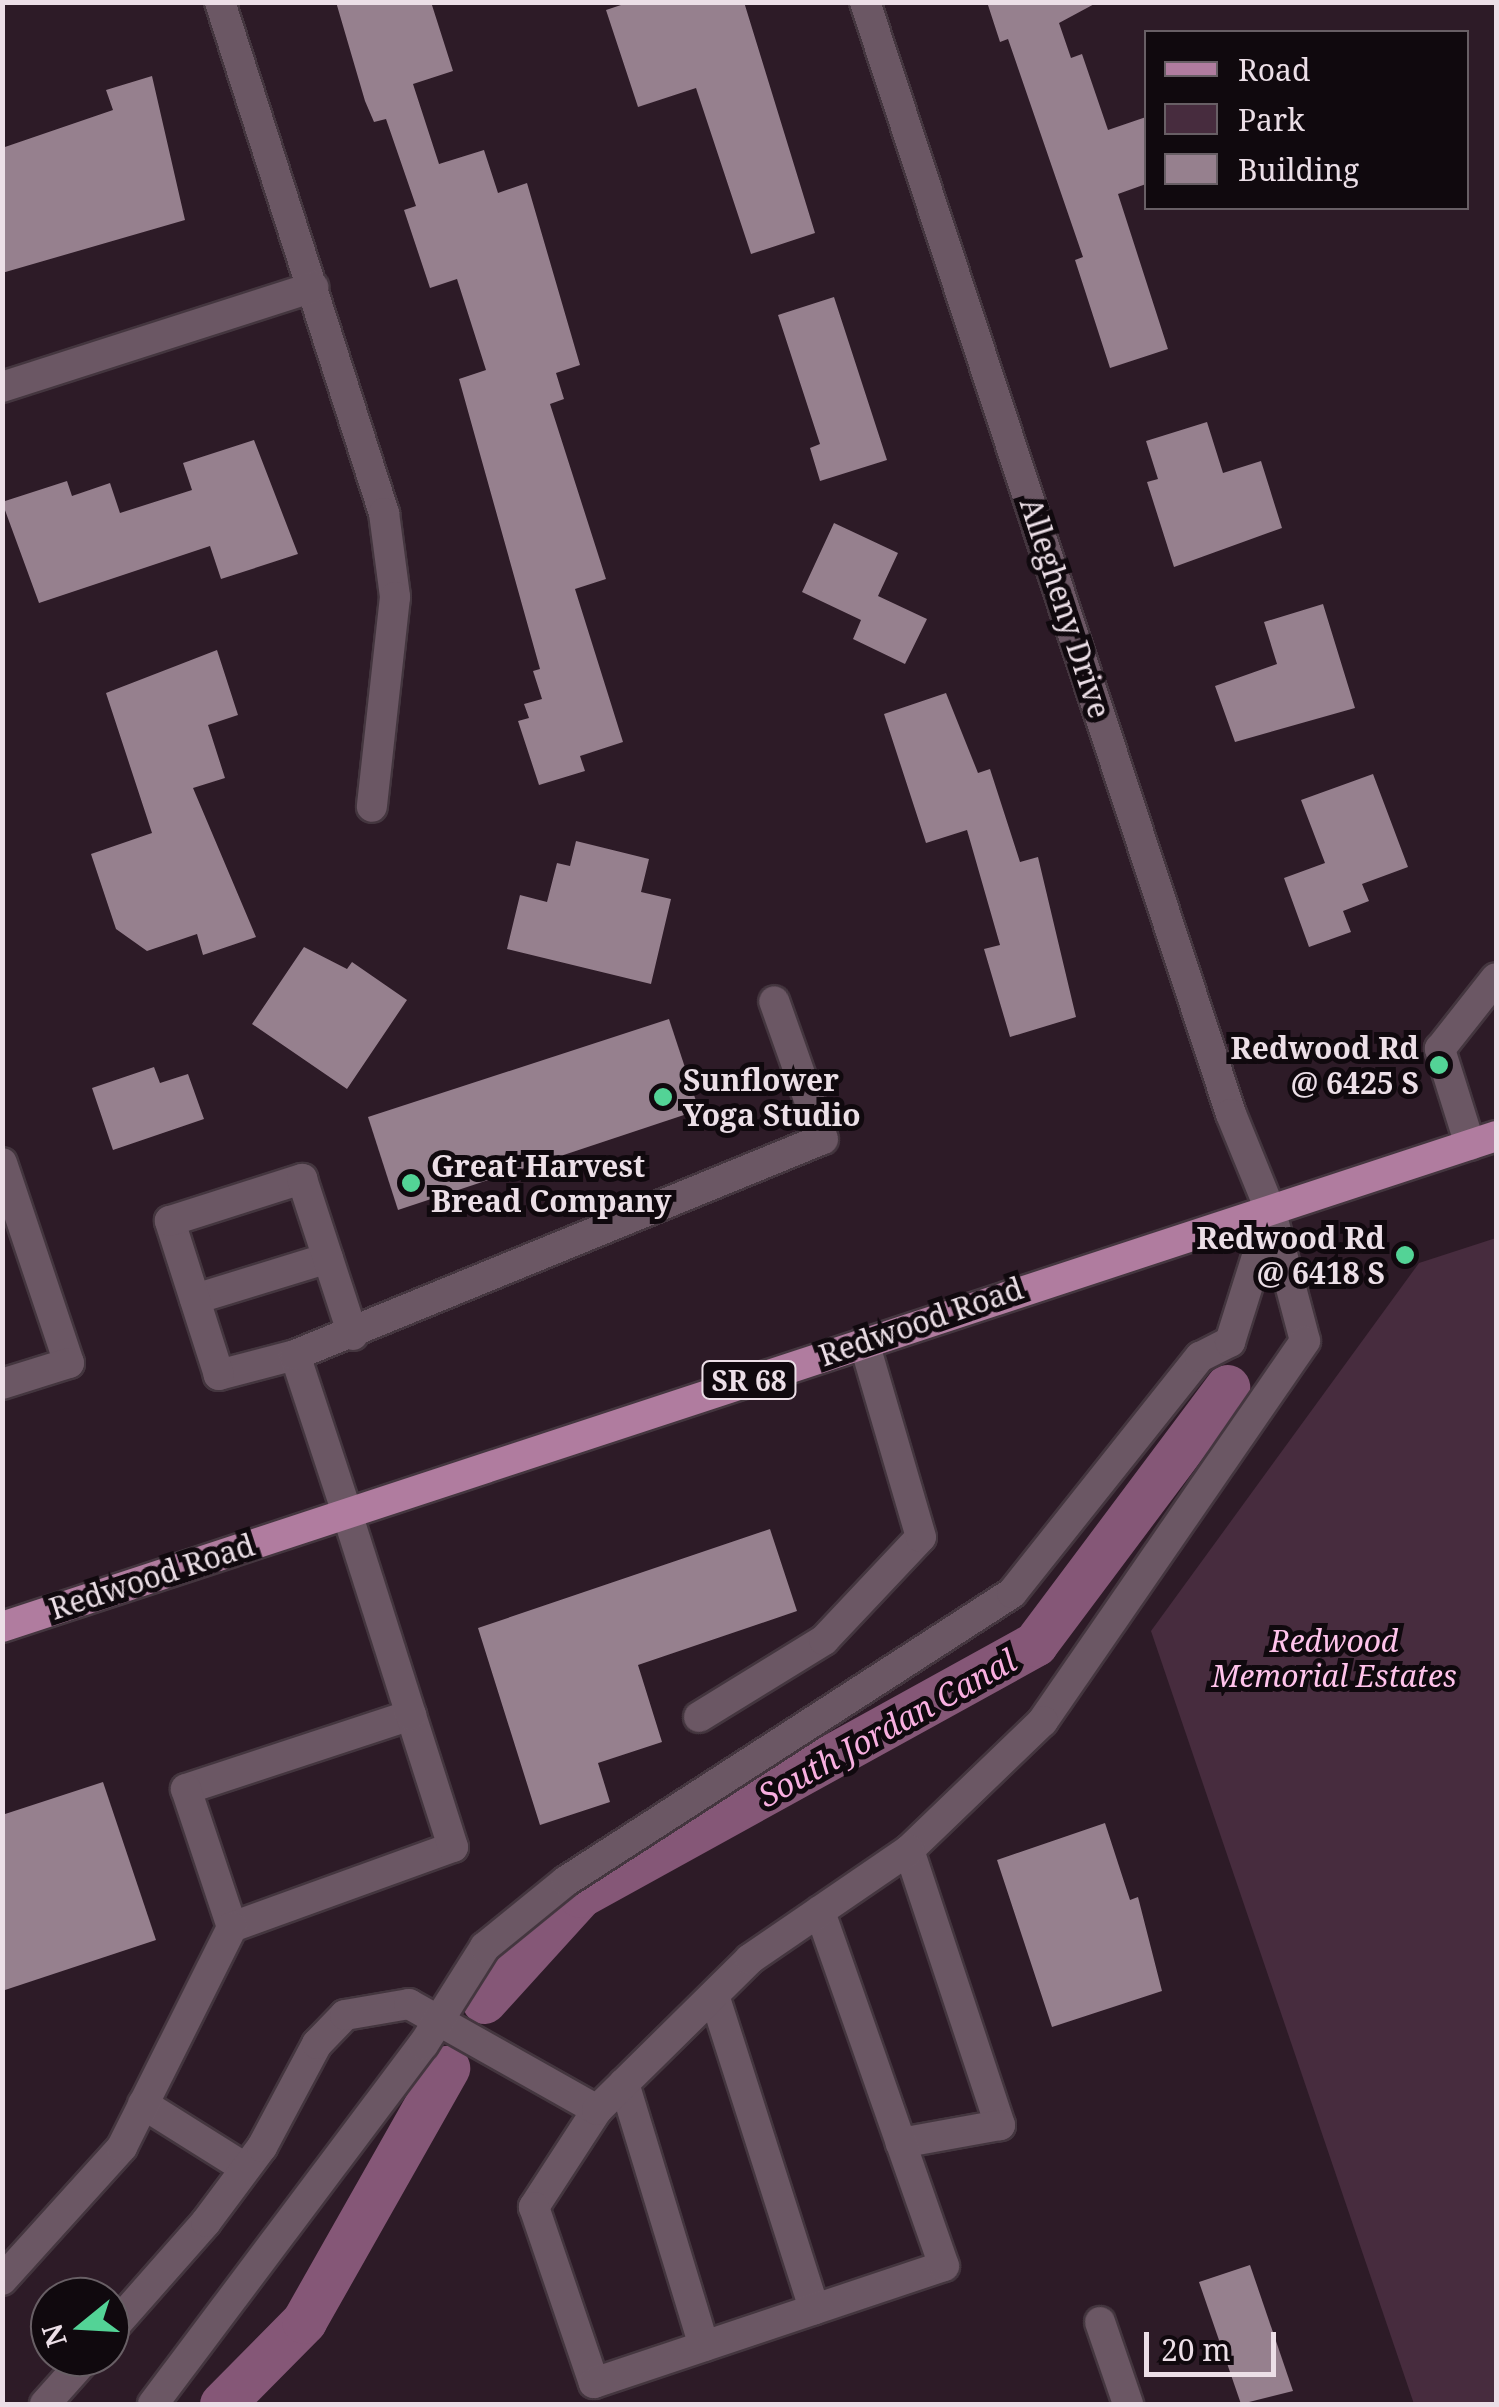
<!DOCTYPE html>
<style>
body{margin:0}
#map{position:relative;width:1499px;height:2407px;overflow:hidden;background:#2d1b27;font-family:"Noto Serif",serif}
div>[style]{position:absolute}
.green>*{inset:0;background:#472c3e}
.canal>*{height:45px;margin:-22.5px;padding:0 22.5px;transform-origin:22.5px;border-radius:22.5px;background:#855777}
.building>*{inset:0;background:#96808e}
.roads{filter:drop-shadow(2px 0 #44363f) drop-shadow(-2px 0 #44363f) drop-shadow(0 2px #44363f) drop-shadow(0 -2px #44363f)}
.minor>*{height:30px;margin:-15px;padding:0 15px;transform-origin:15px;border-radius:15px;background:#6b5764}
.major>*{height:30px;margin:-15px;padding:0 15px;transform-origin:15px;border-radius:15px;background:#b07c9f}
.dots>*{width:28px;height:28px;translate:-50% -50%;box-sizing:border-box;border:5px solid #10090e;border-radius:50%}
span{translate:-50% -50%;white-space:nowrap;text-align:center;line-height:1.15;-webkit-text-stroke:10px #10090e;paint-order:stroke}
.shield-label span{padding:2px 8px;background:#10090e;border:2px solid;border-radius:8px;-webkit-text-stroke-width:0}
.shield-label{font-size:28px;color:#ecdfe7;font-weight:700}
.street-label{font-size:30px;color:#ecdfe7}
.poi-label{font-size:30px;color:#ecdfe7;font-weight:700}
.right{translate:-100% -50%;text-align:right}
.left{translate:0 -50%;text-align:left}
.park-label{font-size:30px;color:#ffc3eb;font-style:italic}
.water-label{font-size:32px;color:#f8afe0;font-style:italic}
.frame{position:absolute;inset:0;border:5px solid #ecdfe7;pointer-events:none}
.legend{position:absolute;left:1144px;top:30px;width:325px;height:180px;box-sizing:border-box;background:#10090e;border:2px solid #685f65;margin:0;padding:12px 18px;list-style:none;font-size:30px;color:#ecdfe7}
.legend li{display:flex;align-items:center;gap:20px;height:50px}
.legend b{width:50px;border:2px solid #685f65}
.north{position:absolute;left:30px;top:2277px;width:100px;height:100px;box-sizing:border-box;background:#10090e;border:2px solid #685f65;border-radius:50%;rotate:252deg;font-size:28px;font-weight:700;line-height:40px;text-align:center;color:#ecdfe7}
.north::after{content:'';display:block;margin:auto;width:35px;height:45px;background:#53d396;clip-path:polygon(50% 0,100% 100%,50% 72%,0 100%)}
.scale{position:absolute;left:1144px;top:2332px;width:132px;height:45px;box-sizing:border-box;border:5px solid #ecdfe7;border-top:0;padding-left:12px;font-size:30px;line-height:35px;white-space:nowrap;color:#ecdfe7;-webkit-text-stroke:8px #10090e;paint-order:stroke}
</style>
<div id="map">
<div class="green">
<i style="clip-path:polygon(1496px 1238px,1496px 2404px,1414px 2404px,1151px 1631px,1419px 1263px)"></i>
</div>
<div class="canal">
<i style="left:484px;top:2001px;width:143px;rotate:-47.8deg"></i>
<i style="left:580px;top:1895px;width:520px;rotate:-28.88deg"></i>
<i style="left:1035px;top:1644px;width:321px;rotate:-53.2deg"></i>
<i style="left:222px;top:2404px;width:117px;rotate:-45.3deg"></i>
<i style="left:304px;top:2321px;width:291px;rotate:-60.5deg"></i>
</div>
<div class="building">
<i style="clip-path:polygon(336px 2px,431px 2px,453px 71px,413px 84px,439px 164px,484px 150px,498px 193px,527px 183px,580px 365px,556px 373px,564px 399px,550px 404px,606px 579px,575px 589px,623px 742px,580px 756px,585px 771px,539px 785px,518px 721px,529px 718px,524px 704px,542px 699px,533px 671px,540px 669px,459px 379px,486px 370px,457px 279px,430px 288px,404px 210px,416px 206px,386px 119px,374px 122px,365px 101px)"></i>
<i style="clip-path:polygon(630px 2px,744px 2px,815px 233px,751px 254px,696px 88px,638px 107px,606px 10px)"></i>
<i style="clip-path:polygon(987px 2px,1098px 2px,1059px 23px,1071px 58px,1082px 54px,1108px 130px,1146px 117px,1146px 184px,1118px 194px,1168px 349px,1110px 368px,1075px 260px,1083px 257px,1008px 39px,1000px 42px)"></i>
<i style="clip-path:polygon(152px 76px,185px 220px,2px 273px,2px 148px,113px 110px,106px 90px)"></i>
<i style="clip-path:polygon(834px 297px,887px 460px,820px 481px,810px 448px,820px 444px,778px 315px)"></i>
<i style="clip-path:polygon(1207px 422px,1223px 473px,1261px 461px,1282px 528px,1174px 567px,1147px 482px,1158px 479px,1146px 441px)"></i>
<i style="clip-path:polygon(254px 440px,298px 554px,221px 579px,210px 546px,39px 603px,2px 502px,67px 481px,72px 496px,110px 483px,120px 513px,192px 490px,183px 463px)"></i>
<i style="clip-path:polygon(834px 523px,898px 553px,878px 596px,927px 619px,905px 664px,853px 639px,861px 620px,802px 592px)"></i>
<i style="clip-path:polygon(1323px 604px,1355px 708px,1235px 742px,1215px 686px,1277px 664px,1264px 622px)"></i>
<i style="clip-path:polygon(217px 650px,238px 715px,208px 725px,225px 778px,193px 788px,256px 937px,203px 955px,197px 934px,147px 951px,116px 929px,91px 854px,152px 833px,106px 693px)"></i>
<i style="clip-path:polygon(946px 693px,978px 773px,990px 769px,1020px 862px,1038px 857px,1076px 1017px,1010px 1037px,984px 949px,1000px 945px,967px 830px,926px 843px,884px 714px)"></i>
<i style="clip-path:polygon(1373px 774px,1408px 867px,1362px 884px,1369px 901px,1343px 911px,1351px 932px,1309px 947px,1284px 878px,1325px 863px,1301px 800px)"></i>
<i style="clip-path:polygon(576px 841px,649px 859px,641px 892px,671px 899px,651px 984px,507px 949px,520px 895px,547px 902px,557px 863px,570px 866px)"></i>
<i style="clip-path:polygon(304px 947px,347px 969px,352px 962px,407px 1000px,347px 1089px,252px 1024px)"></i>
<i style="clip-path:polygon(669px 1019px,699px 1110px,398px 1210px,368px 1117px)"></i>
<i style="clip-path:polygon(154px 1067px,160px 1083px,188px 1074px,204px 1119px,113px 1150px,92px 1088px)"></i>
<i style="clip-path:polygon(770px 1529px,797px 1611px,638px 1665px,662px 1742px,598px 1763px,610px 1802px,540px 1825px,478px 1628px)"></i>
<i style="clip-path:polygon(103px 1782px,156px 1940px,2px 1991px,2px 1815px)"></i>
<i style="clip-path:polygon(1105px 1823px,1130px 1900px,1138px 1897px,1162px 1991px,1052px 2027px,997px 1860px)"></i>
<i style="clip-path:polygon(1250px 2265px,1293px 2391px,1241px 2404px,1199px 2282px)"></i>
</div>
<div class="roads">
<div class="minor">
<i style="left:220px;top:2px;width:537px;rotate:72.21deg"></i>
<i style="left:384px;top:513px;width:85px;rotate:82.5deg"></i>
<i style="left:395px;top:597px;width:211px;rotate:96.3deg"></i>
<i style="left:865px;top:2px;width:1171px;rotate:71.78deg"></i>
<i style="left:1231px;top:1114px;width:106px;rotate:67.8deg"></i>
<i style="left:1271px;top:1212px;width:133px;rotate:75.2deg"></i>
<i style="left:1305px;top:1341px;width:462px;rotate:124.6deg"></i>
<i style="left:1043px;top:1721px;width:186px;rotate:136.1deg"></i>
<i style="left:909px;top:1850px;width:290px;rotate:71.7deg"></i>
<i style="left:1000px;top:2125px;width:101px;rotate:169.7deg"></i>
<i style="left:2px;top:387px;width:327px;rotate:-17.8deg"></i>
<i style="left:1470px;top:1145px;width:101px;rotate:-107.4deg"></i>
<i style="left:1440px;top:1049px;width:90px;rotate:-51.7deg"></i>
<i style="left:2px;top:1163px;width:211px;rotate:71.5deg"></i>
<i style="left:69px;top:1363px;width:70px;rotate:162.6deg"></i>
<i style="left:195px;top:1299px;width:139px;rotate:-17.1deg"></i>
<i style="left:295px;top:1355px;width:79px;rotate:165.3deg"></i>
<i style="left:219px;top:1375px;width:162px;rotate:-107.7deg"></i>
<i style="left:170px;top:1221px;width:139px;rotate:-17.7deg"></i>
<i style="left:302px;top:1179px;width:164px;rotate:71.9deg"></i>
<i style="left:411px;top:1715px;width:237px;rotate:161.8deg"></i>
<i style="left:186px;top:1789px;width:145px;rotate:71.6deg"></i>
<i style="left:232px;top:1927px;width:235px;rotate:-19.9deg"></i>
<i style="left:453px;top:1847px;width:139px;rotate:-107.7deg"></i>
<i style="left:411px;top:1715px;width:212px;rotate:-107.6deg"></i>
<i style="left:347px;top:1513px;width:166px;rotate:-108.2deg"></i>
<i style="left:295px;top:1355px;width:570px;rotate:-22.25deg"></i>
<i style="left:823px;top:1139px;width:146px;rotate:-109.5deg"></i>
<i style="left:699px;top:1717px;width:147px;rotate:-31.6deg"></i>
<i style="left:824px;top:1640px;width:141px;rotate:-46.7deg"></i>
<i style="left:921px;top:1537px;width:203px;rotate:-106.3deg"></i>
<i style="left:714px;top:1995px;width:330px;rotate:72.3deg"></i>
<i style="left:624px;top:2083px;width:275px;rotate:73.1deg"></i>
<i style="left:143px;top:2104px;width:120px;rotate:32.1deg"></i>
<i style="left:597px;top:2110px;width:116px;rotate:123deg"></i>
<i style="left:534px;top:2207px;width:186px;rotate:71.2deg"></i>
<i style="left:594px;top:2383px;width:369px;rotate:-18.5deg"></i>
<i style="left:944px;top:2266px;width:376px;rotate:-109.3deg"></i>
<i style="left:2px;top:2280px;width:179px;rotate:-47.9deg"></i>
<i style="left:122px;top:2147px;width:246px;rotate:-63.4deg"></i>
<i style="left:1100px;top:2322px;width:87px;rotate:71.1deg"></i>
<i style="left:110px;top:2331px;width:145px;rotate:-48.6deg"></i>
<i style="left:206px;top:2222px;width:94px;rotate:-53.3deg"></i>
<i style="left:262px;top:2147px;width:117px;rotate:-61.9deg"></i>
<i style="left:317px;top:2044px;width:40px;rotate:-46deg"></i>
<i style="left:345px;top:2015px;width:65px;rotate:-9.8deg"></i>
<i style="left:409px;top:2004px;width:216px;rotate:29.4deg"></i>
<i style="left:597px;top:2110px;width:215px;rotate:-44.6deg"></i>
<i style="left:750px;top:1959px;width:193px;rotate:-34.4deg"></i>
<i style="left:45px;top:2404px;width:63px;rotate:-48.2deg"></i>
<i style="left:153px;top:2404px;width:449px;rotate:-53.1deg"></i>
<i style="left:423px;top:2045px;width:116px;rotate:-57.7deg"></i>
<i style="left:485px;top:1947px;width:104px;rotate:-39.2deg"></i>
<i style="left:566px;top:1881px;width:531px;rotate:-32.85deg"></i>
<i style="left:1012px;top:1593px;width:302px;rotate:-51.5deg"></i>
<i style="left:1200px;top:1357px;width:34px;rotate:-27deg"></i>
<i style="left:1230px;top:1342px;width:136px;rotate:-72.5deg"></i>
</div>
<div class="major">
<i style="left:2px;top:1627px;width:1573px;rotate:-18.19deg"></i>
</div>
</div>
<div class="dots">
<i style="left:1439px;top:1065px;background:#53d396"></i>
<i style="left:663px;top:1097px;background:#53d396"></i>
<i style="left:411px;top:1183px;background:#53d396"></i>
<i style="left:1405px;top:1255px;background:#53d396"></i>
</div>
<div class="shield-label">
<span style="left:749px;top:1380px">SR 68</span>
</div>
<div class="street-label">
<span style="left:1065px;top:608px;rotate:72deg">Allegheny Drive</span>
<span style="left:921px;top:1322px;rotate:-19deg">Redwood Road</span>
<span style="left:152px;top:1577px;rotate:-18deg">Redwood Road</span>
</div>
<div class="poi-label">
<span class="right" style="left:1419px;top:1065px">Redwood Rd<br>@ 6425 S</span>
<span class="left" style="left:683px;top:1097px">Sunflower<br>Yoga Studio</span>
<span class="left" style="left:431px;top:1183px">Great Harvest<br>Bread Company</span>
<span class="right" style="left:1385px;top:1255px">Redwood Rd<br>@ 6418 S</span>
</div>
<div class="park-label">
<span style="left:1334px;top:1658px">Redwood<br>Memorial Estates</span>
</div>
<div class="water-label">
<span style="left:887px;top:1728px;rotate:-29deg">South Jordan Canal</span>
</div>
<div class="frame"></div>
<ul class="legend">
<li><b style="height:12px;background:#b07c9f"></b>Road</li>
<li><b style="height:28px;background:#472c3e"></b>Park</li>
<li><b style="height:28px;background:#96808e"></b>Building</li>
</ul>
<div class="north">N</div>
<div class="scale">20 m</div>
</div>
